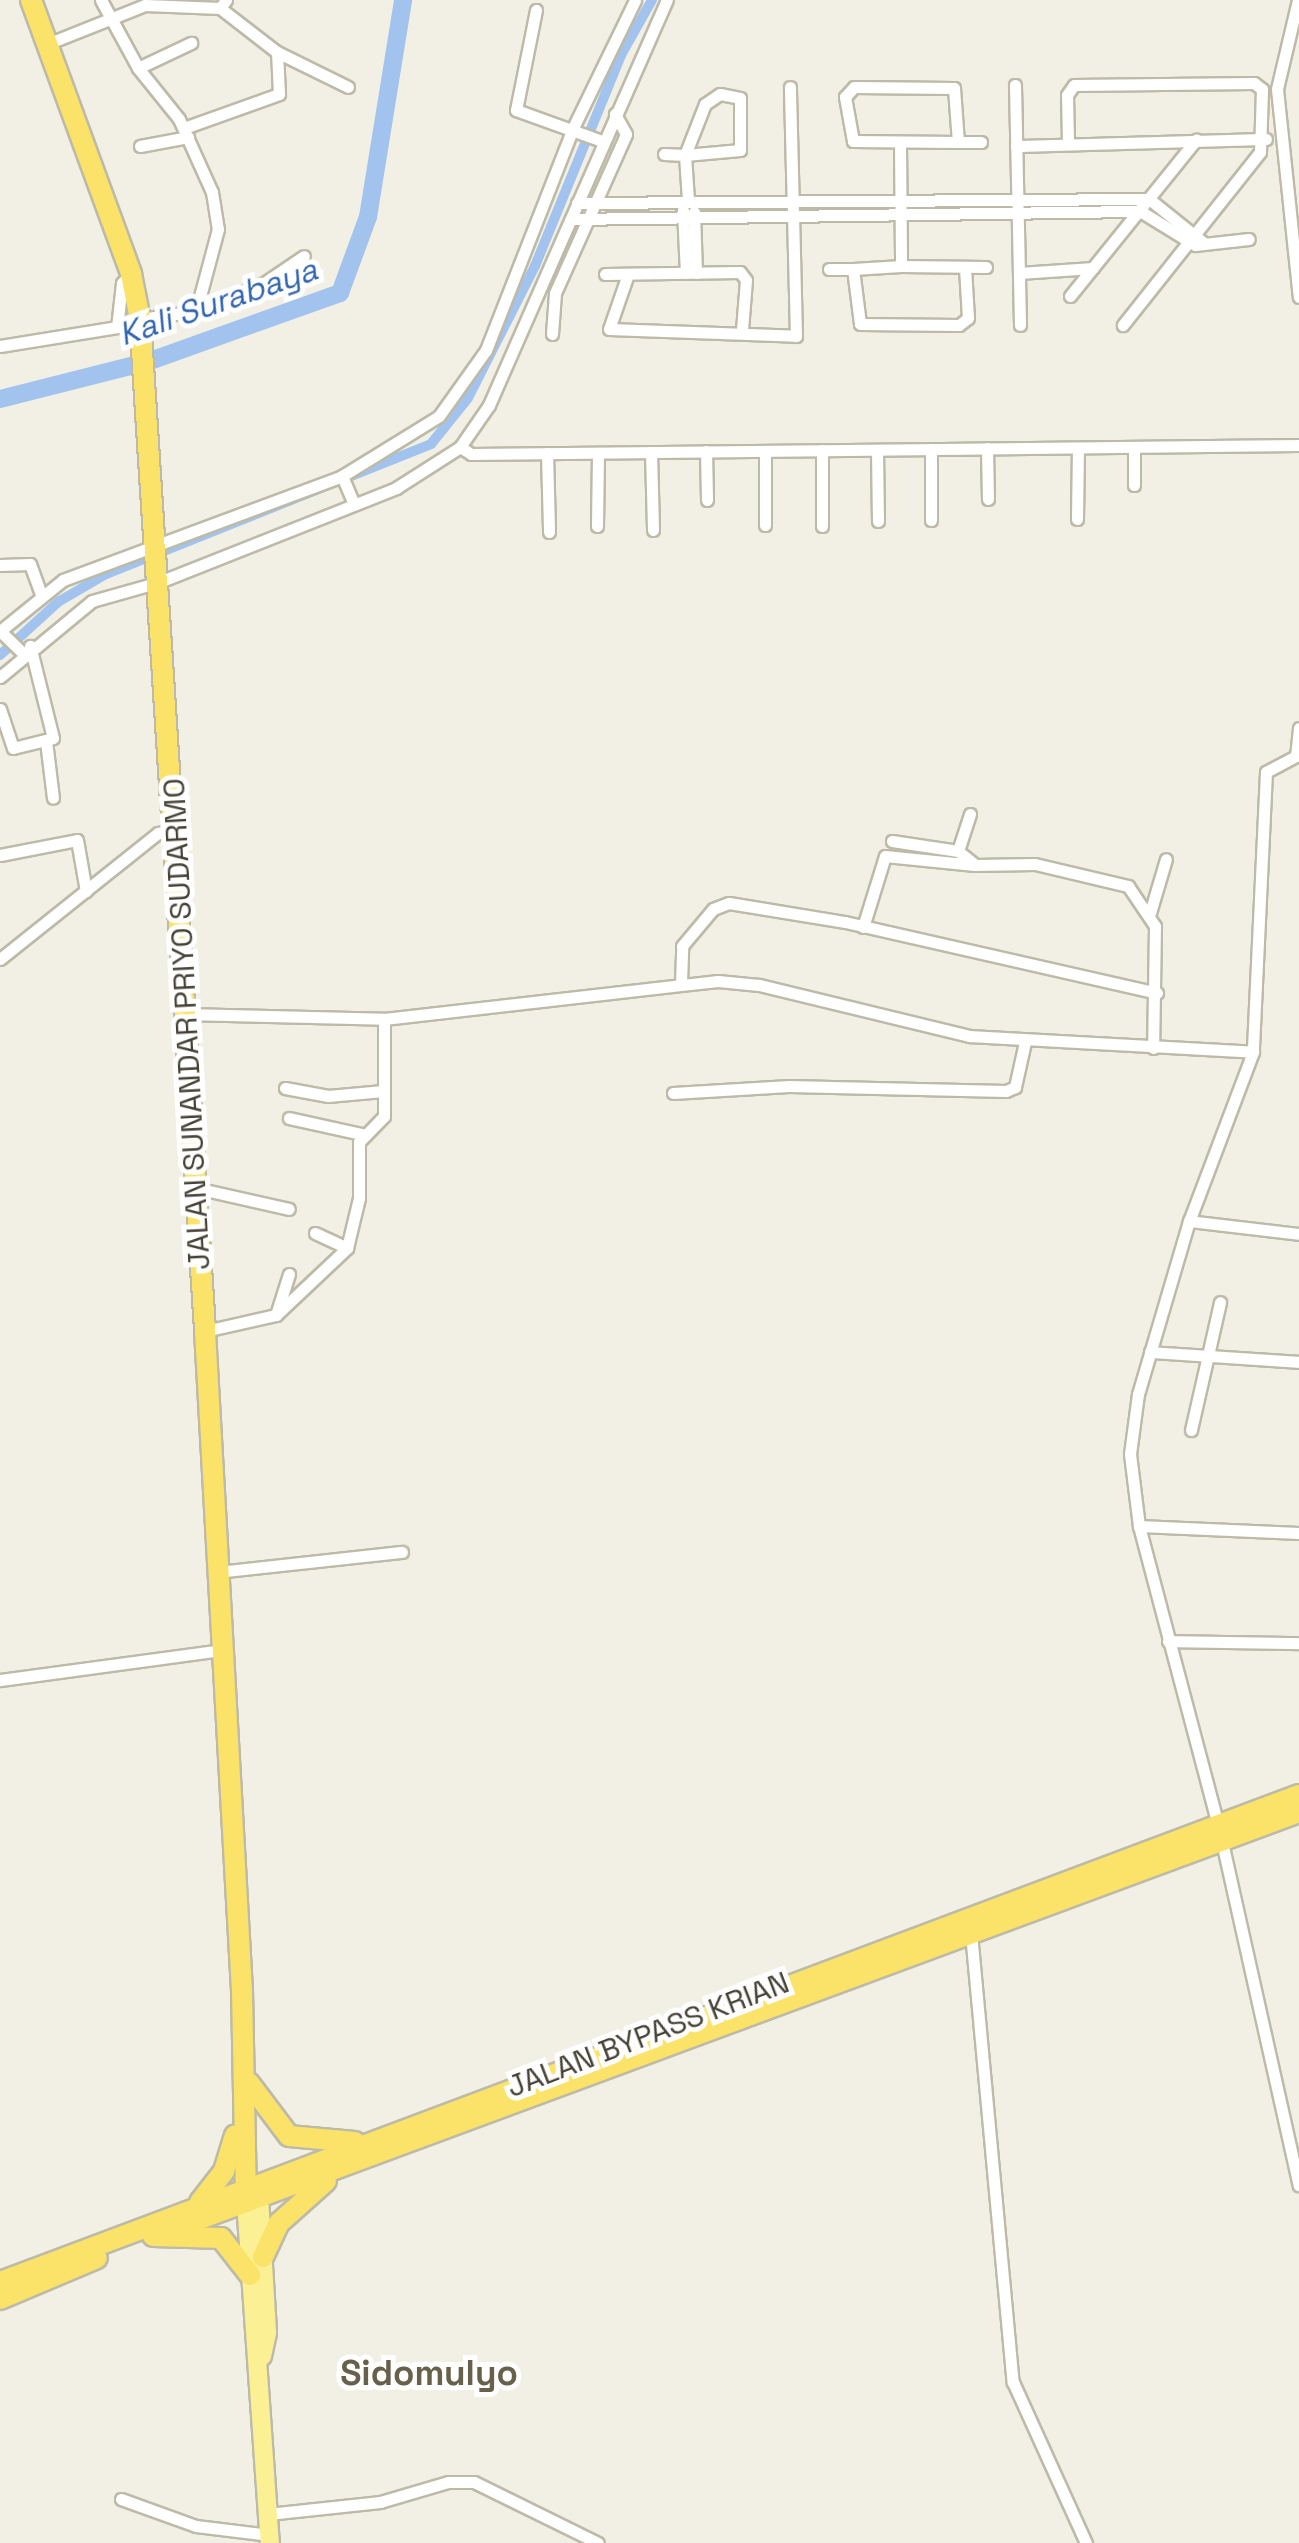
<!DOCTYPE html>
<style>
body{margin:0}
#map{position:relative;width:1299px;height:2543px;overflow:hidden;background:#f2f0e5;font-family:"Space Grotesk",sans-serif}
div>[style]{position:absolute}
.canal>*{height:10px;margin:-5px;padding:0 5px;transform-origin:5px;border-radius:5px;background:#a2c3ee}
.river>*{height:18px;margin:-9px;padding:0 9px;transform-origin:9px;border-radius:9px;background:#a2c3ee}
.roads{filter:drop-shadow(2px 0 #bdbaa8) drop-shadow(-2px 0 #bdbaa8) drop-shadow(0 2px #bdbaa8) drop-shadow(0 -2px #bdbaa8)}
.street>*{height:11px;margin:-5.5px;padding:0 5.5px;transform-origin:5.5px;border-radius:5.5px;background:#fff}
.primary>*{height:18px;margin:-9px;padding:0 9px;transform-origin:9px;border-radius:9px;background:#fcf094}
.highway>*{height:20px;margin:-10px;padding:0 10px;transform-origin:10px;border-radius:10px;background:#fbe268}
span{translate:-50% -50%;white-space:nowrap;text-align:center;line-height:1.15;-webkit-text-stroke:10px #fff;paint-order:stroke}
.street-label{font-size:30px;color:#454135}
.water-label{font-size:32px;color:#3064ae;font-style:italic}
.quarter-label{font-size:35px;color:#67614c;font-weight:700}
</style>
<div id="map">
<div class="canal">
<i style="left:0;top:655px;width:79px;rotate:-42.4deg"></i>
<i style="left:58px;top:602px;width:56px;rotate:-30.3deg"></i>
<i style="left:106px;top:574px;width:350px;rotate:-21.8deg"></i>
<i style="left:431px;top:444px;width:59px;rotate:-51.2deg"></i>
<i style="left:468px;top:398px;width:148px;rotate:-63.1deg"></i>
<i style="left:535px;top:266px;width:228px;rotate:-67.8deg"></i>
<i style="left:621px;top:55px;width:63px;rotate:-60.6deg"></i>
</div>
<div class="river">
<i style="left:0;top:399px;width:155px;rotate:-14.2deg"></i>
<i style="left:150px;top:361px;width:202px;rotate:-19.7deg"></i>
<i style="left:340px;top:293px;width:81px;rotate:-69.8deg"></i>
<i style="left:368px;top:217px;width:220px;rotate:-80.8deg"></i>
</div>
<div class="roads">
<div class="street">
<i style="left:101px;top:0;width:77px;rotate:61.4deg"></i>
<i style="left:138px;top:68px;width:65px;rotate:51.2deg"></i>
<i style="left:179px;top:119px;width:80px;rotate:65.7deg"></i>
<i style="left:212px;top:192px;width:37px;rotate:81deg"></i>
<i style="left:218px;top:229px;width:85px;rotate:105deg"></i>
<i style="left:1298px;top:0;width:91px;rotate:103.3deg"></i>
<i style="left:1277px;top:89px;width:209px;rotate:84deg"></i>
<i style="left:220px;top:8px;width:72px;rotate:37.7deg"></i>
<i style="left:277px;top:52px;width:79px;rotate:26.2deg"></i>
<i style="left:536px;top:10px;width:102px;rotate:101.3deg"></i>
<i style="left:516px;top:110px;width:91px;rotate:19.8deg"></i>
<i style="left:47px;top:44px;width:105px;rotate:-21.7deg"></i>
<i style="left:145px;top:5px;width:75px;rotate:2.3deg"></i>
<i style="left:220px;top:8px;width:10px;rotate:-53deg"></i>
<i style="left:138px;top:68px;width:59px;rotate:-25.3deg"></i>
<i style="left:1015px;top:85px;width:240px;rotate:88.8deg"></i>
<i style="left:854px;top:87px;width:100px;rotate:0.6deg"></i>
<i style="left:954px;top:88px;width:54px;rotate:85.8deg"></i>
<i style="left:958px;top:142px;width:105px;rotate:-179.5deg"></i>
<i style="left:853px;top:141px;width:45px;rotate:-100.3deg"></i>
<i style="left:845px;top:97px;width:13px;rotate:-48deg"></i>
<i style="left:720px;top:94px;width:20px;rotate:11deg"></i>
<i style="left:740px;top:98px;width:52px;rotate:90deg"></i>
<i style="left:740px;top:150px;width:55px;rotate:174.8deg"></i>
<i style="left:685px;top:155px;width:55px;rotate:-68.6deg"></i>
<i style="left:705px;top:104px;width:18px;rotate:-34deg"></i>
<i style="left:184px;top:128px;width:101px;rotate:-19.7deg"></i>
<i style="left:279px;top:94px;width:42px;rotate:-92.7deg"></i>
<i style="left:958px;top:142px;width:23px"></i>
<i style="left:1068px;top:142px;width:47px;rotate:-91.2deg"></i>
<i style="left:1067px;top:95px;width:12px;rotate:-55deg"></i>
<i style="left:1074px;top:85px;width:180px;rotate:-0.6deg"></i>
<i style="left:1254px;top:83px;width:10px;rotate:37deg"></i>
<i style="left:1262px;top:89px;width:63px;rotate:91.8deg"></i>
<i style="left:1260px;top:152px;width:221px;rotate:128.4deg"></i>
<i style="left:900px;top:143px;width:123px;rotate:89.5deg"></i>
<i style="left:901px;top:266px;width:85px;rotate:0.7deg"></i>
<i style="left:140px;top:146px;width:49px;rotate:-10.6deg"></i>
<i style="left:1016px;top:146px;width:250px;rotate:-1.6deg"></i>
<i style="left:664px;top:154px;width:21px;rotate:3deg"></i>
<i style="left:685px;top:155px;width:45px;rotate:86.2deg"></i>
<i style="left:577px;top:203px;width:572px;rotate:-0.4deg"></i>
<i style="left:1149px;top:199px;width:70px;rotate:38.7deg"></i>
<i style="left:683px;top:210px;width:63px;rotate:87.3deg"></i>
<i style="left:694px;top:212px;width:61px;rotate:88.1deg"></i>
<i style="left:571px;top:219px;width:569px;rotate:-0.81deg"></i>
<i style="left:1140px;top:211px;width:65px;rotate:31.7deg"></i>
<i style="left:1195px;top:245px;width:54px;rotate:-6.3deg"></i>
<i style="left:829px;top:269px;width:24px"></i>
<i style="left:853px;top:269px;width:55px;rotate:82.7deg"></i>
<i style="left:860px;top:324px;width:99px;rotate:0.6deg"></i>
<i style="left:959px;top:325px;width:11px;rotate:-38deg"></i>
<i style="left:968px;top:318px;width:51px;rotate:-93.4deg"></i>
<i style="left:853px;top:269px;width:48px;rotate:-3.6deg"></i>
<i style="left:1019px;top:273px;width:74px;rotate:-3.9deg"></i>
<i style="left:605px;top:274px;width:135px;rotate:-0.8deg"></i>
<i style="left:740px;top:272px;width:10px;rotate:53deg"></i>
<i style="left:746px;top:280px;width:50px;rotate:94.6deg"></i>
<i style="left:627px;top:277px;width:55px;rotate:109.1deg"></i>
<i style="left:609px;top:329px;width:187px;rotate:2.1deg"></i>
<i style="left:796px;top:336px;width:249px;rotate:-91.4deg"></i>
<i style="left:1070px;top:296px;width:201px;rotate:-51.1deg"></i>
<i style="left:140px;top:319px;width:57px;rotate:-8.1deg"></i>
<i style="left:196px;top:311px;width:74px;rotate:-22.4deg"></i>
<i style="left:264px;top:283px;width:48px;rotate:-34deg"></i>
<i style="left:552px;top:334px;width:41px;rotate:-85.8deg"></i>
<i style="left:555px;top:293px;width:174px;rotate:-65.9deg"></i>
<i style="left:626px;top:134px;width:23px;rotate:-119deg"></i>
<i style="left:0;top:346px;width:119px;rotate:-9.2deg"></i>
<i style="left:117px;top:327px;width:44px;rotate:-83.5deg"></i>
<i style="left:122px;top:283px;width:13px;rotate:-45deg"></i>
<i style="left:460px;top:447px;width:13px;rotate:32deg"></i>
<i style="left:471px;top:454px;width:828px;rotate:-0.62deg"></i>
<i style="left:1134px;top:447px;width:38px;rotate:90deg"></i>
<i style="left:987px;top:448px;width:51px;rotate:88.9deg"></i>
<i style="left:931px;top:449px;width:71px;rotate:90deg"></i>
<i style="left:822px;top:450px;width:76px;rotate:90deg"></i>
<i style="left:877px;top:450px;width:71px;rotate:89.2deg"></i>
<i style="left:706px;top:451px;width:49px;rotate:88.8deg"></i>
<i style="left:765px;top:451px;width:74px;rotate:90deg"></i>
<i style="left:651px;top:452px;width:78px;rotate:88.5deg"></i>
<i style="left:547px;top:453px;width:79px;rotate:88.5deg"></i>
<i style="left:342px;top:476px;width:30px;rotate:67deg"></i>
<i style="left:1077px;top:519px;width:71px;rotate:-89.2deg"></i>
<i style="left:597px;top:526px;width:73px;rotate:-89.2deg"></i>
<i style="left:0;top:565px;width:30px;rotate:-2deg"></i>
<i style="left:30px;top:564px;width:33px;rotate:70deg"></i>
<i style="left:0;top:631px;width:81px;rotate:-39deg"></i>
<i style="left:63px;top:580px;width:298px;rotate:-20.4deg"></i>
<i style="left:342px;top:476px;width:114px;rotate:-31.7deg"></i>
<i style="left:439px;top:416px;width:81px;rotate:-54.5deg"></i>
<i style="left:486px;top:350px;width:236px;rotate:-68.6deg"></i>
<i style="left:572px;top:130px;width:144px;rotate:-64.1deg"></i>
<i style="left:0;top:631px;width:32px;rotate:44deg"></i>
<i style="left:0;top:677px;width:119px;rotate:-39.6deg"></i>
<i style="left:92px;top:601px;width:70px;rotate:-15.8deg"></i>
<i style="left:159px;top:582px;width:255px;rotate:-21.6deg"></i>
<i style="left:396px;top:488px;width:76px;rotate:-32.6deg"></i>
<i style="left:460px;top:447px;width:51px;rotate:-55.4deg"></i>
<i style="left:489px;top:405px;width:442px;rotate:-66.3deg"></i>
<i style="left:0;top:709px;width:41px;rotate:71.6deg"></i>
<i style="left:13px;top:748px;width:41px;rotate:-14deg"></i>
<i style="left:53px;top:738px;width:95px;rotate:-104deg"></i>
<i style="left:1299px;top:728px;width:28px;rotate:96deg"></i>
<i style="left:1296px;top:756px;width:34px;rotate:152deg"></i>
<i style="left:1266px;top:772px;width:280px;rotate:92.7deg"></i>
<i style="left:1253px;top:1052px;width:181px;rotate:110.7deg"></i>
<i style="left:1189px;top:1221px;width:180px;rotate:106.4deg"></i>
<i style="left:1138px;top:1394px;width:61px;rotate:97.6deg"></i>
<i style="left:1130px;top:1454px;width:73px;rotate:82.9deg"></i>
<i style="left:1139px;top:1526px;width:318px;rotate:75.2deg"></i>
<i style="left:1220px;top:1833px;width:361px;rotate:77.4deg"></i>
<i style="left:46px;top:741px;width:57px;rotate:83deg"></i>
<i style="left:892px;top:841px;width:67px;rotate:8.6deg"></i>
<i style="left:958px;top:851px;width:22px;rotate:39deg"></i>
<i style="left:975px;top:865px;width:60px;rotate:-1deg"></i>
<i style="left:1035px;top:864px;width:96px;rotate:13.3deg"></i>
<i style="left:1128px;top:886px;width:48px;rotate:56deg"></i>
<i style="left:1155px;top:926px;width:122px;rotate:90.9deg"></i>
<i style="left:958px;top:851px;width:39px;rotate:-72deg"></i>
<i style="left:0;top:855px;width:78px;rotate:-11deg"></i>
<i style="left:77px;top:840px;width:52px;rotate:80deg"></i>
<i style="left:1150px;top:913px;width:56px;rotate:-73.5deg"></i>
<i style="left:863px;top:927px;width:74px;rotate:-72.8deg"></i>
<i style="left:885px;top:856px;width:90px;rotate:5.7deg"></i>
<i style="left:0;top:959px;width:202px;rotate:-38.6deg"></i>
<i style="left:158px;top:833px;width:17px;rotate:-10deg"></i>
<i style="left:681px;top:983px;width:37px;rotate:-88deg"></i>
<i style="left:682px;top:946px;width:48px;rotate:-50deg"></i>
<i style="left:713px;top:909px;width:17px;rotate:-21deg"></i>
<i style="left:729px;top:903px;width:118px;rotate:9.3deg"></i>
<i style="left:845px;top:922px;width:320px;rotate:12.8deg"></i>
<i style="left:185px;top:1014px;width:199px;rotate:1.4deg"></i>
<i style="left:384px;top:1019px;width:336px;rotate:-6.5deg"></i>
<i style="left:718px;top:981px;width:41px;rotate:5.6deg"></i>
<i style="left:759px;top:985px;width:217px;rotate:13.6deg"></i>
<i style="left:970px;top:1036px;width:283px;rotate:3.2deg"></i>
<i style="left:285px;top:1088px;width:44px;rotate:10.5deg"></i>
<i style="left:328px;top:1096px;width:55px;rotate:-5.2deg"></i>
<i style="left:673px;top:1093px;width:116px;rotate:-3.5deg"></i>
<i style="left:789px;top:1086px;width:217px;rotate:1.3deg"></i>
<i style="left:1006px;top:1091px;width:10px;rotate:-24deg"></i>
<i style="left:1015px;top:1087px;width:46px;rotate:-77.5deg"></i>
<i style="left:289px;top:1118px;width:75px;rotate:12.4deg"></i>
<i style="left:196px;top:1188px;width:95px;rotate:12.7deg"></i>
<i style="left:1189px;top:1221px;width:111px;rotate:6.7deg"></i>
<i style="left:315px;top:1233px;width:35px;rotate:25deg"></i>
<i style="left:276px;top:1315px;width:43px;rotate:-72.4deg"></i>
<i style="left:205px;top:1331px;width:73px;rotate:-12.7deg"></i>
<i style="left:276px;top:1315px;width:98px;rotate:-43.3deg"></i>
<i style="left:347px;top:1248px;width:51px;rotate:-76.5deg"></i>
<i style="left:359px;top:1198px;width:56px;rotate:-90deg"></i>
<i style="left:359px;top:1142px;width:36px;rotate:-46deg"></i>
<i style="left:384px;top:1116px;width:97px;rotate:-90deg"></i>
<i style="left:1150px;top:1352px;width:149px;rotate:3.8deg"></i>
<i style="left:1191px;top:1430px;width:131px;rotate:-77.2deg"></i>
<i style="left:1139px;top:1526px;width:160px;rotate:2.5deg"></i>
<i style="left:217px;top:1572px;width:186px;rotate:-6.2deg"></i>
<i style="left:1168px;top:1641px;width:131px;rotate:0.9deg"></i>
<i style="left:0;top:1680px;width:223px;rotate:-7.7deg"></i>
<i style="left:971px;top:1933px;width:451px;rotate:84.7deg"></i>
<i style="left:1013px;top:2382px;width:177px;rotate:65.6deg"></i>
<i style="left:121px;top:2499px;width:80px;rotate:19.8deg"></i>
<i style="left:196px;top:2526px;width:74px;rotate:7deg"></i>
<i style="left:268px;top:2514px;width:113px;rotate:-6.1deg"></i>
<i style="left:380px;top:2502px;width:71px;rotate:-16.4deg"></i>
<i style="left:448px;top:2482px;width:26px"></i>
<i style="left:474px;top:2482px;width:138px;rotate:26.2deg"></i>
</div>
<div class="primary">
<i style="left:259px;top:2197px;width:136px;rotate:86.6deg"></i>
<i style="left:267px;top:2333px;width:24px;rotate:102deg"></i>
<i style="left:246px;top:2202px;width:342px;rotate:86deg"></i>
</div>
<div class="highway">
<i style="left:31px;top:0;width:292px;rotate:69.9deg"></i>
<i style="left:131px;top:274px;width:46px;rotate:78.7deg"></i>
<i style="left:140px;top:319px;width:1014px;rotate:86.32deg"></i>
<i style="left:205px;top:1331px;width:660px;rotate:86.79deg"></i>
<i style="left:242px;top:1990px;width:212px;rotate:88.9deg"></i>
<i style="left:249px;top:2083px;width:66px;rotate:53deg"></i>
<i style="left:289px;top:2136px;width:66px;rotate:5.2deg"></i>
<i style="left:200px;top:2202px;width:39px;rotate:-52deg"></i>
<i style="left:224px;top:2171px;width:37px;rotate:-73deg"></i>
<i style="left:175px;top:2228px;width:1199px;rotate:-20.31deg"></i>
<i style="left:153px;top:2236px;width:68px;rotate:1.7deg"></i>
<i style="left:221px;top:2238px;width:47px;rotate:51.9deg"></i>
<i style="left:263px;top:2257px;width:38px;rotate:-65deg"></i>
<i style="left:279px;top:2223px;width:63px;rotate:-41.8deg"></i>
<i style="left:0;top:2282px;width:1387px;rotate:-20.55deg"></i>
<i style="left:0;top:2299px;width:105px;rotate:-22.9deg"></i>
</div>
</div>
<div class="street-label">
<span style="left:187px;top:1024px;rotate:-93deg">JALAN SUNANDAR PRIYO SUDARMO</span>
<span style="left:648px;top:2035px;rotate:-21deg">JALAN BYPASS KRIAN</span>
</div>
<div class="water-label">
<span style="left:218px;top:302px;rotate:-19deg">Kali Surabaya</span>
</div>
<div class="quarter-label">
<span style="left:429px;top:2373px">Sidomulyo</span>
</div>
</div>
